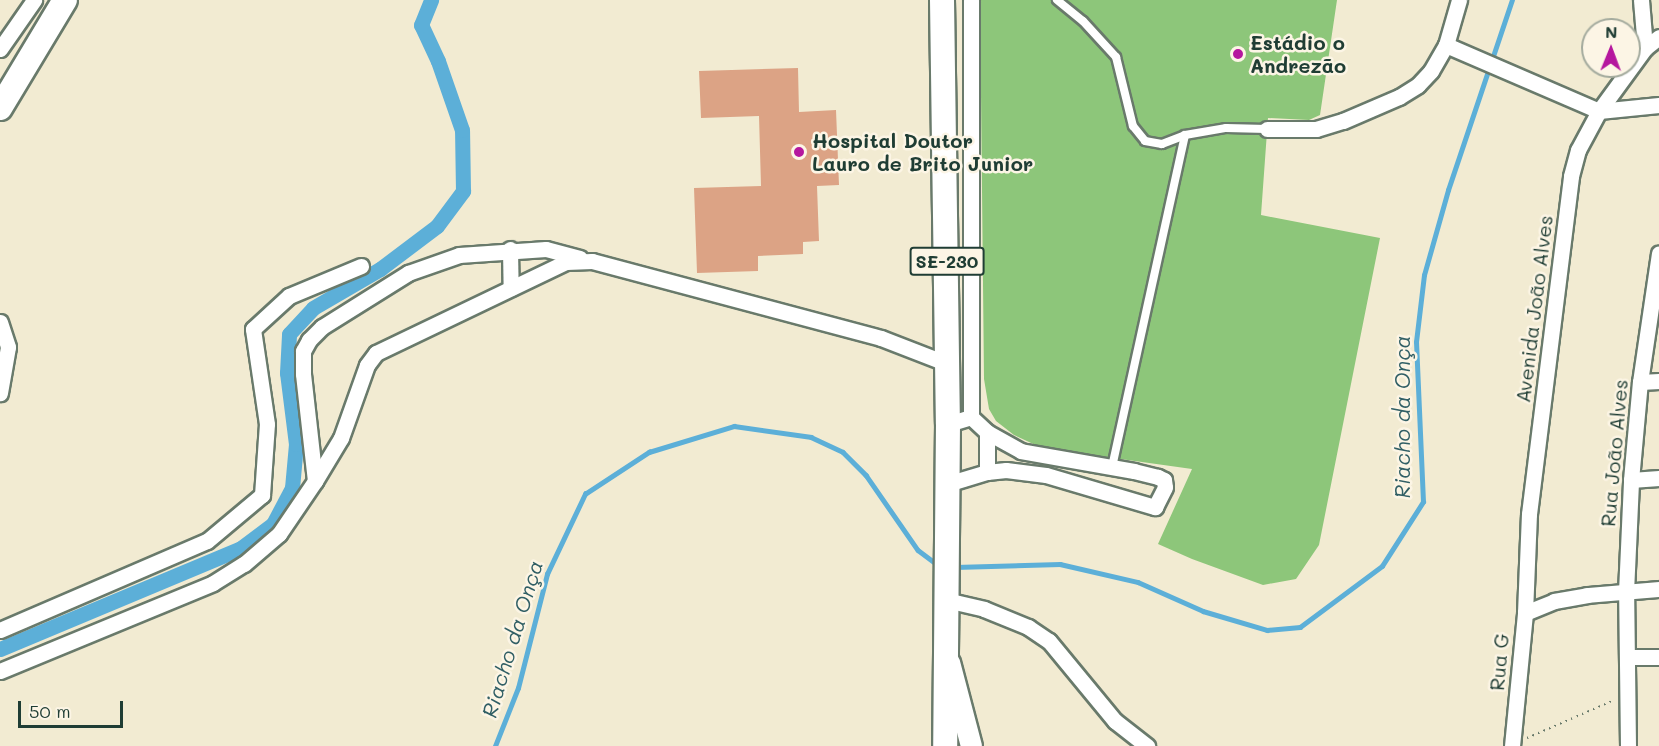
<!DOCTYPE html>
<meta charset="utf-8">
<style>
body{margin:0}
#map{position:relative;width:1659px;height:746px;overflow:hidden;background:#f2ebd2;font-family:Mali,sans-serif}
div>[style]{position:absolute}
.green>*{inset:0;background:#8dc67a}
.stream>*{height:4.5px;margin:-2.25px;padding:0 2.25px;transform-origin:2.25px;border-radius:2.25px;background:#5cafd8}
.canal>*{height:15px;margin:-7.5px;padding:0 7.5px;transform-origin:7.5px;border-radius:7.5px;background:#5cafd8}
.building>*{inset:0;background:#dca385}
.path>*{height:2px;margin-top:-1px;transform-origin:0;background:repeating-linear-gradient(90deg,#697a6b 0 1.5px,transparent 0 6px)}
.roads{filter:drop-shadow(2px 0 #697a6b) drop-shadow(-2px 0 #697a6b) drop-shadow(0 2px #697a6b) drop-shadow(0 -2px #697a6b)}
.lane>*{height:8px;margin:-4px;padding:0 4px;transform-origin:4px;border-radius:4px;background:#fff}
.street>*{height:15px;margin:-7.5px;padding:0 7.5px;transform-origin:7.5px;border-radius:7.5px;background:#fff}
.secondary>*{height:21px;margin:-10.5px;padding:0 10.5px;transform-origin:10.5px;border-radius:10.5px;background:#fff}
.primary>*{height:24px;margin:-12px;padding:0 12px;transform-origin:12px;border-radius:12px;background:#fff}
.dots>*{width:16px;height:16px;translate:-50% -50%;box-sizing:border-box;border:3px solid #fcf5e5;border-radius:50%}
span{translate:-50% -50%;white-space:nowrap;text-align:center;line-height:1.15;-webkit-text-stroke:5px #fcf5e5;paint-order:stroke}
.shield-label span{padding:2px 4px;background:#fcf5e5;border:2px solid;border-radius:4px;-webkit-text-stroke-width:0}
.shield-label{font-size:18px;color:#1f3d34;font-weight:700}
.poi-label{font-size:20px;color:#1f3d34;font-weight:700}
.left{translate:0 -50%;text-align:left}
.street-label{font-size:20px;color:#1f3d34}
.water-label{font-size:21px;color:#315f65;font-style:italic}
.north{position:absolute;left:1581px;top:18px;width:60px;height:60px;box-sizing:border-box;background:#fcf5e5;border:2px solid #a4ab9e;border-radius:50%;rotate:1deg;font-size:16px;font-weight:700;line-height:24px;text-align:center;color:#1f3d34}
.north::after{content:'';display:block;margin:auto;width:21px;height:27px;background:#b5179e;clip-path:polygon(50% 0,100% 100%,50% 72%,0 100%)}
.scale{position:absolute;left:18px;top:701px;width:105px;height:27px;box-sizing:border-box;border:3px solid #1f3d34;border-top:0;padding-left:8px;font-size:18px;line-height:21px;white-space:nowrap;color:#1f3d34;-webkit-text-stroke:4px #fcf5e5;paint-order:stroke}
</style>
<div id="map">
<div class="green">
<i style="clip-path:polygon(980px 0,1337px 0,1320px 115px,1309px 120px,1268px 118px,1261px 215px,1380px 238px,1319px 545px,1296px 579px,1263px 585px,1192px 559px,1158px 544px,1192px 469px,1042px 448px,1014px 435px,996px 421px,989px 409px,984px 379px)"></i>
</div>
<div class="stream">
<i style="left:955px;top:567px;width:105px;rotate:-1.6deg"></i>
<i style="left:1060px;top:564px;width:80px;rotate:13deg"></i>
<i style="left:1138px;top:582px;width:71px;rotate:24deg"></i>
<i style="left:1203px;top:611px;width:67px;rotate:16.5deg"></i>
<i style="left:1267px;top:630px;width:33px;rotate:-5deg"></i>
<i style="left:1300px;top:627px;width:102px;rotate:-36.6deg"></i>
<i style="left:1382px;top:566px;width:76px;rotate:-57.4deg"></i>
<i style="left:1423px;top:502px;width:160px;rotate:-92.5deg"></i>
<i style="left:1416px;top:342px;width:67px;rotate:-83.2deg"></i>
<i style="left:1424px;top:275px;width:88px;rotate:-74.2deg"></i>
<i style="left:1448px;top:190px;width:200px;rotate:-71.4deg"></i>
<i style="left:495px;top:746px;width:62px;rotate:-68.4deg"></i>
<i style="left:518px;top:688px;width:118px;rotate:-75.7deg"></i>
<i style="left:547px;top:574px;width:89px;rotate:-64.6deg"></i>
<i style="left:585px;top:494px;width:77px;rotate:-33.3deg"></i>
<i style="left:649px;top:452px;width:89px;rotate:-17deg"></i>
<i style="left:734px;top:426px;width:78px;rotate:8.1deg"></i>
<i style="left:811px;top:437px;width:35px;rotate:25deg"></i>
<i style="left:843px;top:452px;width:33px;rotate:45deg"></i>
<i style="left:866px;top:475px;width:91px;rotate:55.3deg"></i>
<i style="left:918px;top:550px;width:25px;rotate:37deg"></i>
</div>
<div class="canal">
<i style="left:0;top:649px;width:261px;rotate:-22.7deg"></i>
<i style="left:241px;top:548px;width:40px;rotate:-37deg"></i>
<i style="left:273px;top:524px;width:41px;rotate:-62.2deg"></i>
<i style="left:292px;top:488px;width:44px;rotate:-84.8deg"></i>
<i style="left:296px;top:444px;width:72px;rotate:-97.2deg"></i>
<i style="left:287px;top:373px;width:39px;rotate:-87deg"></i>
<i style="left:289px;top:334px;width:35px;rotate:-47deg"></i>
<i style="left:313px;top:308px;width:78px;rotate:-30.2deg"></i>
<i style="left:380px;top:269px;width:71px;rotate:-37deg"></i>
<i style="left:437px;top:226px;width:44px;rotate:-53.4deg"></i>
<i style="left:463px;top:191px;width:61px;rotate:-90.9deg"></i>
<i style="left:462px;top:130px;width:73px;rotate:-109.2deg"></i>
<i style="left:438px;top:61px;width:40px;rotate:-115deg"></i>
<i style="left:421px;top:25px;width:27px;rotate:-68deg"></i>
</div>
<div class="building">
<i style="clip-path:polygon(798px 68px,799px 112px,836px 110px,839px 185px,817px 186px,819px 241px,803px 242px,803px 254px,758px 256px,758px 271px,697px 273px,694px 188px,761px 186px,759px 116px,701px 118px,699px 71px)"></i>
</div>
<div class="path">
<i style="left:1527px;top:738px;width:93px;rotate:-23.5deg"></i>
</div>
<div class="roads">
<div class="lane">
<i style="left:1057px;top:0;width:33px;rotate:39deg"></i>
<i style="left:1083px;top:21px;width:49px;rotate:47.5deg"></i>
<i style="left:1116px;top:57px;width:71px;rotate:76.2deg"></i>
<i style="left:1133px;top:126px;width:19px;rotate:51deg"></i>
<i style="left:1145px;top:141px;width:17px;rotate:10deg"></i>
<i style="left:1162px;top:144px;width:25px;rotate:-21deg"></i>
<i style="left:1185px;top:135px;width:42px;rotate:-9.7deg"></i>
<i style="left:1226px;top:128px;width:41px;rotate:1.4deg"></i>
<i style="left:1112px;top:467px;width:340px;rotate:-77.6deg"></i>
</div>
<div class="street">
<i style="left:971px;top:0;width:417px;rotate:90deg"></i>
<i style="left:1641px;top:0;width:48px;rotate:85.2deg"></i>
<i style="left:1446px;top:45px;width:167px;rotate:23.3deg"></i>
<i style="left:1599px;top:111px;width:60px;rotate:-5.7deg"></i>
<i style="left:0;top:49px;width:60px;rotate:-55.2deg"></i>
<i style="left:1267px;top:129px;width:49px"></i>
<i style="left:1316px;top:129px;width:28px;rotate:-17deg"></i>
<i style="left:1343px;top:121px;width:61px;rotate:-23.2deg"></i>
<i style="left:1399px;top:97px;width:22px;rotate:-32deg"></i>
<i style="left:1418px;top:85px;width:19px;rotate:-47deg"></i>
<i style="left:1431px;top:71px;width:30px;rotate:-60deg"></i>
<i style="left:1446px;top:45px;width:47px;rotate:-73.9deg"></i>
<i style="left:510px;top:249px;width:39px;rotate:89deg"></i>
<i style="left:0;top:322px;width:26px;rotate:72deg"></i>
<i style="left:8px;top:347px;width:47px;rotate:99.9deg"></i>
<i style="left:1640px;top:382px;width:19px;rotate:-3deg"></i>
<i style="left:987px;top:432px;width:40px;rotate:90deg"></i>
<i style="left:1631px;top:480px;width:28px;rotate:-4deg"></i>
<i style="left:315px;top:481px;width:108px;rotate:-96.4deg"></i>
<i style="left:303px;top:374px;width:23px;rotate:-90deg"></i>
<i style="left:303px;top:351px;width:13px;rotate:-61deg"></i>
<i style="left:309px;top:340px;width:18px;rotate:-45deg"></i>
<i style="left:322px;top:327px;width:102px;rotate:-32.1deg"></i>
<i style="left:408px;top:273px;width:54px;rotate:-19.4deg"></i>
<i style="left:459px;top:255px;width:87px;rotate:-3.9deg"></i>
<i style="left:546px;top:249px;width:35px;rotate:15deg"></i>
<i style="left:947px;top:484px;width:42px;rotate:-16.7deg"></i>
<i style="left:987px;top:472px;width:19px;rotate:-6deg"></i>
<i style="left:1006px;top:470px;width:40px;rotate:7.1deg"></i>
<i style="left:1046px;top:475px;width:114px;rotate:16.4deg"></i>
<i style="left:1155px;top:507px;width:22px;rotate:-63deg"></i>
<i style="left:1165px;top:487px;width:7px;rotate:-98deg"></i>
<i style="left:1164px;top:480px;width:7px;rotate:-153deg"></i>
<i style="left:1158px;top:477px;width:25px;rotate:-166deg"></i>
<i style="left:1134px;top:471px;width:115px;rotate:-170deg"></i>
<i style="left:1021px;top:451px;width:39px;rotate:-151deg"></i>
<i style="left:987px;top:432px;width:22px;rotate:-137deg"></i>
<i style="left:971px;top:417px;width:24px;rotate:163deg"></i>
<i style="left:946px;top:600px;width:39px;rotate:13deg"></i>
<i style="left:984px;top:609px;width:48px;rotate:22.2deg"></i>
<i style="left:1028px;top:627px;width:25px;rotate:34deg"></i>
<i style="left:1049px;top:641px;width:104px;rotate:50.5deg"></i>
<i style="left:1115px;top:721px;width:41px;rotate:38deg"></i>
<i style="left:1525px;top:613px;width:99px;rotate:-87.7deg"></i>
<i style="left:1529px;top:514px;width:341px;rotate:-82.9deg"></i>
<i style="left:1571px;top:176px;width:27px;rotate:-75deg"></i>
<i style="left:1578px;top:150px;width:44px;rotate:-61.7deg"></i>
<i style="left:1599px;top:111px;width:78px;rotate:-53.9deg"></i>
<i style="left:1645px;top:48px;width:18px;rotate:-38deg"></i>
<i style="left:0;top:630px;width:225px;rotate:-23.3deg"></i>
<i style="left:207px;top:541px;width:72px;rotate:-39.9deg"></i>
<i style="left:262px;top:495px;width:71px;rotate:-86deg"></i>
<i style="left:267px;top:424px;width:96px;rotate:-98.4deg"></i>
<i style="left:253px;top:329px;width:49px;rotate:-42.5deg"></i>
<i style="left:289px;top:296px;width:78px;rotate:-22.6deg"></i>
<i style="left:1627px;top:657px;width:32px"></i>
<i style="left:0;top:671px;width:230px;rotate:-22.4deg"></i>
<i style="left:213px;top:583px;width:36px;rotate:-32deg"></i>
<i style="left:244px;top:564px;width:46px;rotate:-40.6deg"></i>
<i style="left:279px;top:534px;width:64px;rotate:-55.8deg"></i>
<i style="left:315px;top:481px;width:50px;rotate:-58.8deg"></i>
<i style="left:341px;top:438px;width:77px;rotate:-70.4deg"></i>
<i style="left:367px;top:365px;width:15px;rotate:-53deg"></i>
<i style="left:376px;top:353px;width:211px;rotate:-25.6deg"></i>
<i style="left:566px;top:262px;width:26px;rotate:-2deg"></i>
<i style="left:592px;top:261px;width:299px;rotate:14.9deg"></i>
<i style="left:881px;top:338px;width:72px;rotate:21.2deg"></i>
<i style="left:1512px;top:746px;width:134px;rotate:-84.4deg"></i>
<i style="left:1525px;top:613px;width:31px;rotate:-22deg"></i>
<i style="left:1554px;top:601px;width:34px;rotate:-10deg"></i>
<i style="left:1587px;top:595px;width:72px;rotate:-4.8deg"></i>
<i style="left:1628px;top:746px;width:154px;rotate:-90.7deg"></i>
<i style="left:1626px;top:592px;width:112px;rotate:-87.4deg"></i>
<i style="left:1631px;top:480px;width:98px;rotate:-84.8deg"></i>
<i style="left:1640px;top:382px;width:130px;rotate:-81.6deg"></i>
</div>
<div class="secondary">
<i style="left:949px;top:662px;width:87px;rotate:75.3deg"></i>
</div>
<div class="primary">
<i style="left:942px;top:0;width:424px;rotate:89.2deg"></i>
<i style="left:948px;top:424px;width:322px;rotate:90.5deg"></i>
<i style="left:0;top:108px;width:126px;rotate:-59deg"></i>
</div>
</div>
<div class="dots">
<i style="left:1238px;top:54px;background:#b5179e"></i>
<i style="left:799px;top:152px;background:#b5179e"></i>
</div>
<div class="shield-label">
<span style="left:947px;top:261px">SE-230</span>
</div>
<div class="poi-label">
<span class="left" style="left:1250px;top:54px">Estádio o<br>Andrezão</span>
<span class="left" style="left:812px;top:152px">Hospital Doutor<br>Lauro de Brito Junior</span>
</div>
<div class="street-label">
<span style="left:1534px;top:309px;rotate:-83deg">Avenida João Alves</span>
<span style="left:1614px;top:453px;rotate:-85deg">Rua João Alves</span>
<span style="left:1499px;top:662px;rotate:-85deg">Rua G</span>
</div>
<div class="water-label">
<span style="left:1402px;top:417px;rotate:-90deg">Riacho da Onça</span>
<span style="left:512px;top:639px;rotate:-73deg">Riacho da Onça</span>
</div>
<div class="north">N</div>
<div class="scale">50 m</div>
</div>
